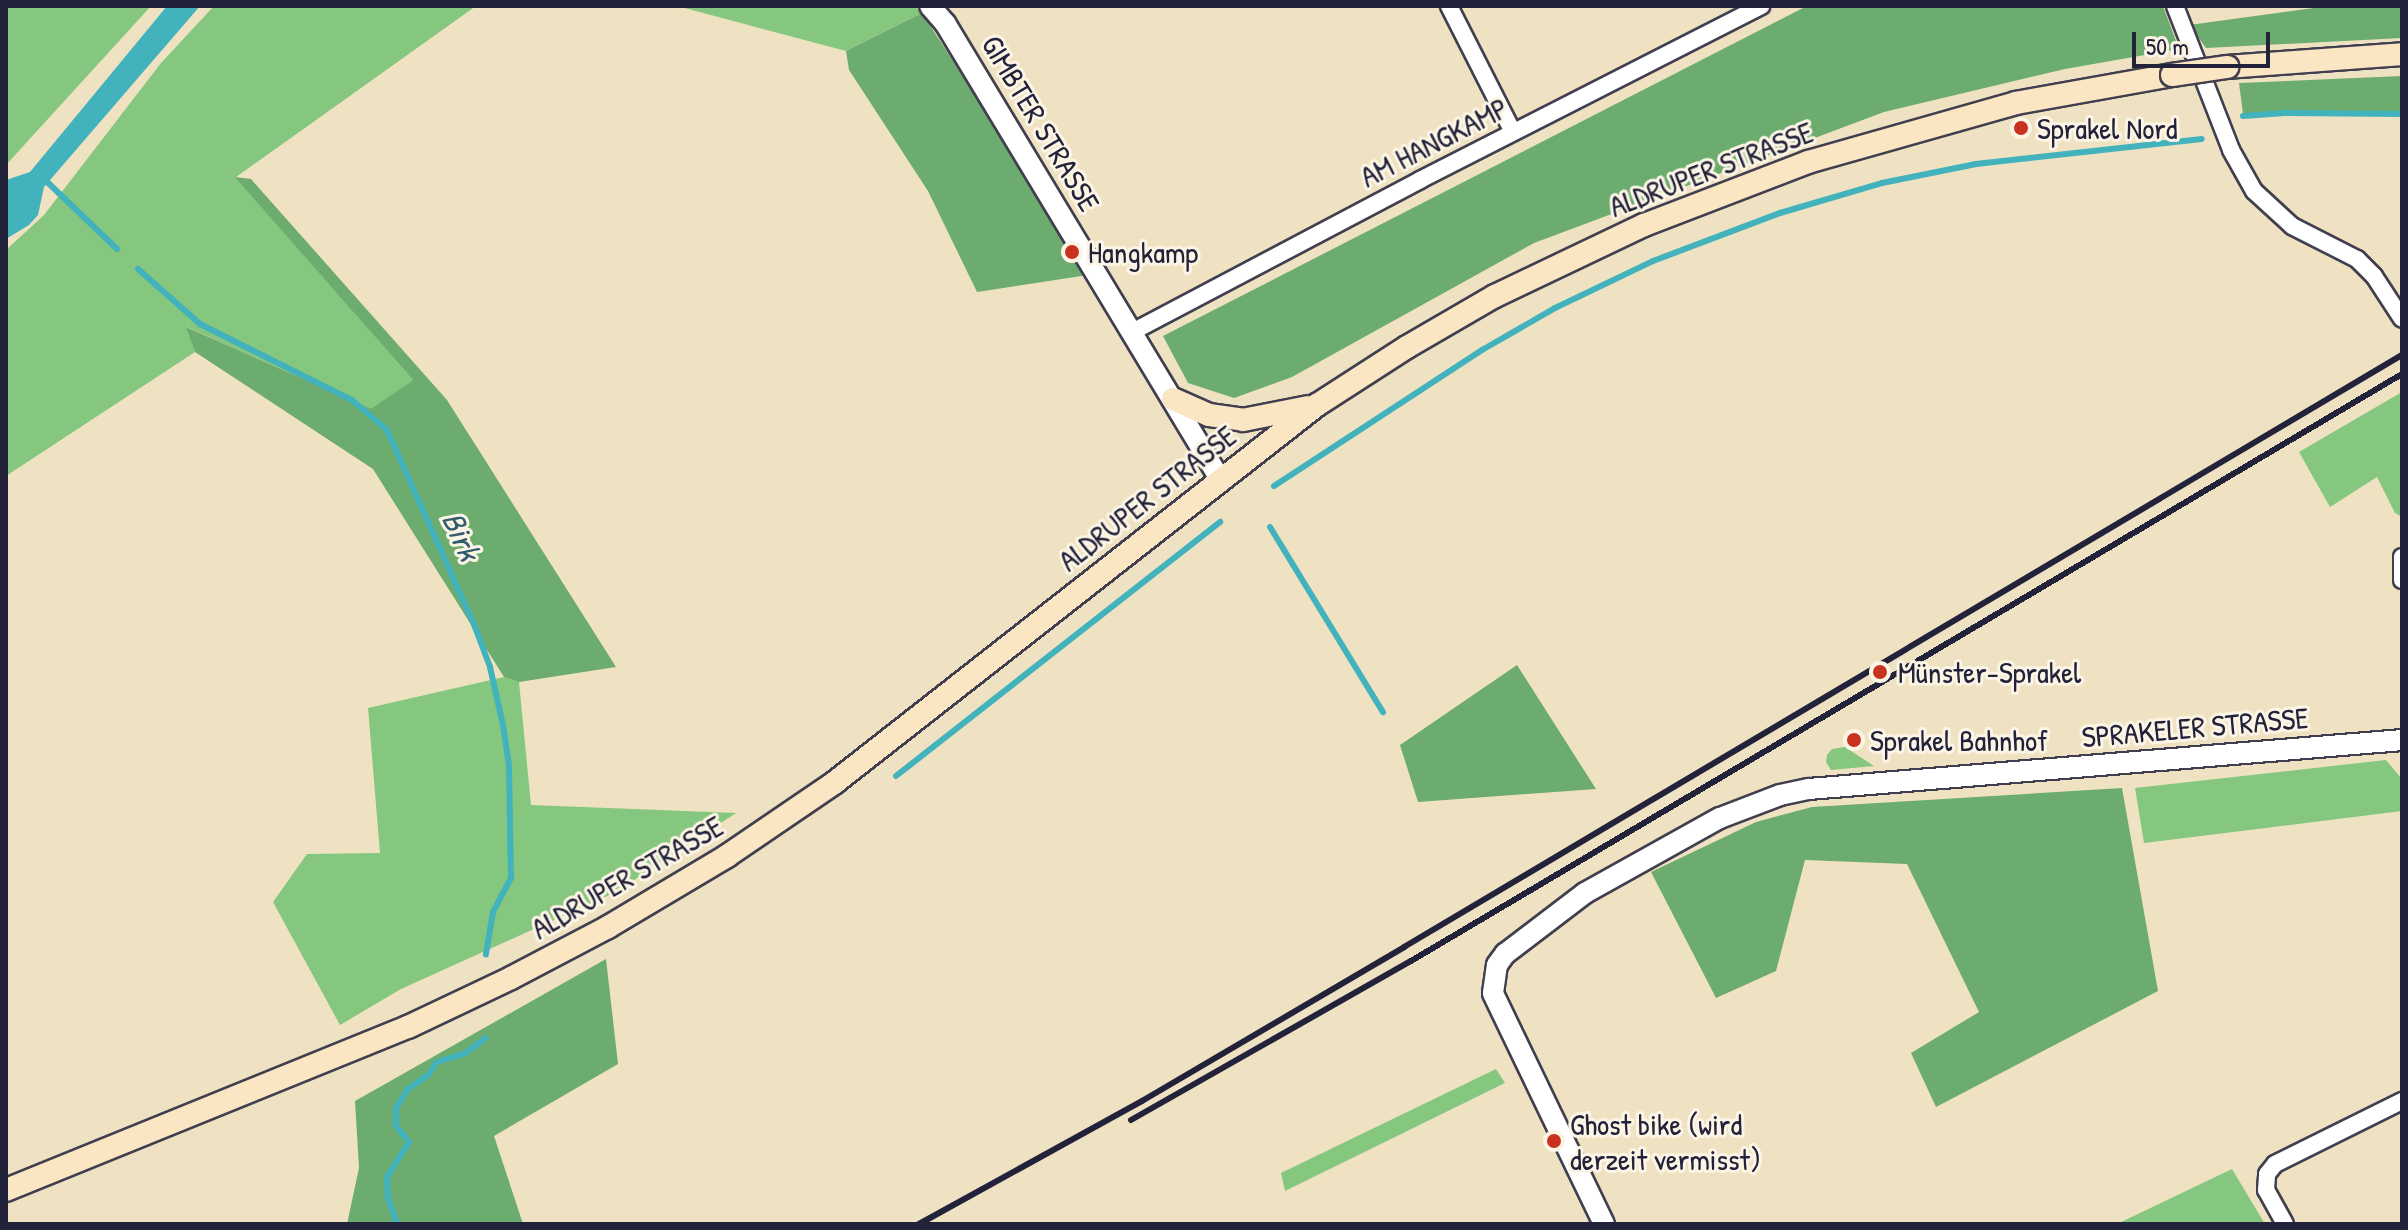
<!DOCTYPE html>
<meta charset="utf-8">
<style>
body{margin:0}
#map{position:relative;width:2408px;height:1230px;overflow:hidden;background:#efe2c2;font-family:"Patrick Hand",sans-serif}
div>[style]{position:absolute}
.green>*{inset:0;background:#85c77f}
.forest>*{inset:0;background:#6cac6e}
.water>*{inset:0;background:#42b2bc}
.stream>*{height:6px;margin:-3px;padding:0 3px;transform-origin:3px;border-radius:3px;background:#42b2bc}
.roads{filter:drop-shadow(2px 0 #413f4f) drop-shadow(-2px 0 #413f4f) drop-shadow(0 2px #413f4f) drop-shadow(0 -2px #413f4f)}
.minor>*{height:16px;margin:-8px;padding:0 8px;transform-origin:8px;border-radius:8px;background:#fff}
.tertiary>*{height:20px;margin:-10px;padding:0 10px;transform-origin:10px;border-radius:10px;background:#fff}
.secondary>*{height:22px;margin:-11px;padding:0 11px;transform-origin:11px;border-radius:11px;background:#fbe6c4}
.rail>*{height:6px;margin:-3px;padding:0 3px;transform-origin:3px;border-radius:3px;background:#22223b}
.bridges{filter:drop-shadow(2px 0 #413f4f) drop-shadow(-2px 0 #413f4f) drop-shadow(0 2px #413f4f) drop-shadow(0 -2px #413f4f)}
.secondary-bridge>*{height:22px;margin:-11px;padding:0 11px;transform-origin:11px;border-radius:11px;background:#fbe6c4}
.dots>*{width:22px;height:22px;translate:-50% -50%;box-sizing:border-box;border:4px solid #fcf5e5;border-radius:50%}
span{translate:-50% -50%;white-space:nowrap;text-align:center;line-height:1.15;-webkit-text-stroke:6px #fcf5e5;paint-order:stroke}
.street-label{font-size:30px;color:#22223b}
.poi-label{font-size:30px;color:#22223b}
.left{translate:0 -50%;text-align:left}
.water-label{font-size:32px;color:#2f5c6f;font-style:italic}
.frame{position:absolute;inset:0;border:8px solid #22223b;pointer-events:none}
.scale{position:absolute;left:2132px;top:32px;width:138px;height:36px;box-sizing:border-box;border:4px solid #22223b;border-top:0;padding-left:10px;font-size:24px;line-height:28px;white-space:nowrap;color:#22223b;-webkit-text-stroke:6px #fcf5e5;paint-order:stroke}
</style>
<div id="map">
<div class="green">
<i style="clip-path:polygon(6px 6px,151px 6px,6px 165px)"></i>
<i style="clip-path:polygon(214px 6px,476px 6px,236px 177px,413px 380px,371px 410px,187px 327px,195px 352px,6px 476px,6px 250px,44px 215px,161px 63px)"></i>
<i style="clip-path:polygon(677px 6px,914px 6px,922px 13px,846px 51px)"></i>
<i style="clip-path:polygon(2402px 392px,2402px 517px,2395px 513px,2377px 477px,2330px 507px,2299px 452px)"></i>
<i style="clip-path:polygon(504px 677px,519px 682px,531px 805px,736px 813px,616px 892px,401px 989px,340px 1025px,273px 902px,307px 854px,380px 853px,368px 708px)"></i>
<i style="clip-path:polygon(1845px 747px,1874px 766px,1831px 770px,1826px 762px,1827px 755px,1832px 749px)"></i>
<i style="clip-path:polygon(2386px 760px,2402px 779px,2402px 811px,2144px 843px,2135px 788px)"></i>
<i style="clip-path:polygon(1496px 1069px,1505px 1083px,1285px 1191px,1281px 1173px)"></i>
<i style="clip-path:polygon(2232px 1169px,2265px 1224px,2117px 1224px)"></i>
</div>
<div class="forest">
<i style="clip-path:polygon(1807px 6px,2163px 6px,2179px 49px,2065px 69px,1884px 112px,1534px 243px,1292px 377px,1234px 398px,1188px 383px,1163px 336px)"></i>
<i style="clip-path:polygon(2329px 6px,2402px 6px,2402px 38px,2206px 48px,2189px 25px)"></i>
<i style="clip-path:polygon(922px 13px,1018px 161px,1088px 275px,977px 292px,928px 191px,849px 70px,846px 51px)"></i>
<i style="clip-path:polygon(2402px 76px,2402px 113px,2243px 114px,2239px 83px)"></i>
<i style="clip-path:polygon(235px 177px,251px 179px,447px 400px,616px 667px,519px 682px,504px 677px,373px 469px,195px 352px,186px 327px,371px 409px,413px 380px)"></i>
<i style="clip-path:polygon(1517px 665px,1596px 789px,1418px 802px,1400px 745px)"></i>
<i style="clip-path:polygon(2122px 788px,2158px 991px,1936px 1107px,1911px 1053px,1979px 1012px,1907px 864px,1805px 860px,1776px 971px,1716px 998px,1651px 872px,1756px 822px,1812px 807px)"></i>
<i style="clip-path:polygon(606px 959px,618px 1064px,494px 1136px,523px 1224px,347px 1224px,359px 1168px,355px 1101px)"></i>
</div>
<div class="water">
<i style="clip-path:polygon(167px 6px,200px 6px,44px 187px,38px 215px,29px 225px,6px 239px,6px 180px,30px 172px)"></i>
</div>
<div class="stream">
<i style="left:2243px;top:116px;width:39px;rotate:-4deg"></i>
<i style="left:2282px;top:113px;width:120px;rotate:0.5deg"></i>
<i style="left:42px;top:177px;width:104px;rotate:43.8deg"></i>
<i style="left:138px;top:269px;width:83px;rotate:41.6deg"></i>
<i style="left:200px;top:324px;width:170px;rotate:26.6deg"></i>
<i style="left:352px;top:400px;width:46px;rotate:40.6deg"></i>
<i style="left:387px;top:430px;width:216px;rotate:65.9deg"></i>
<i style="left:475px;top:627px;width:43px;rotate:69.4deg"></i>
<i style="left:490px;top:667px;width:59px;rotate:77.4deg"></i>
<i style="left:503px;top:725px;width:40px;rotate:81.5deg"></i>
<i style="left:509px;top:765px;width:113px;rotate:89deg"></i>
<i style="left:511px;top:878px;width:38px;rotate:118deg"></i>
<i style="left:493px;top:912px;width:43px;rotate:99.5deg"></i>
<i style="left:1274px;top:486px;width:249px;rotate:-33.2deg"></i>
<i style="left:1482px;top:350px;width:84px;rotate:-29.9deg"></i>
<i style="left:1555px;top:308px;width:109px;rotate:-25.6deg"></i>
<i style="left:1653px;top:261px;width:136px;rotate:-20.7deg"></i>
<i style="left:1780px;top:213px;width:106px;rotate:-16.4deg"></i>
<i style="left:1882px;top:183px;width:96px;rotate:-11.4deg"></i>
<i style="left:1976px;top:164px;width:227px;rotate:-6.3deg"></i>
<i style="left:1270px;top:527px;width:217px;rotate:58.6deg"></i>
<i style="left:896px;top:776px;width:412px;rotate:-38.1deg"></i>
<i style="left:397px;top:1224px;width:28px;rotate:-109deg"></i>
<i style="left:388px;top:1198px;width:21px;rotate:-93deg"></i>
<i style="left:387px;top:1177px;width:41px;rotate:-57.8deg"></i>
<i style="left:409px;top:1142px;width:21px;rotate:-129deg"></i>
<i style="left:396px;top:1126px;width:18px;rotate:-90deg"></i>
<i style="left:396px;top:1108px;width:22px;rotate:-58deg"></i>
<i style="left:408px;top:1089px;width:24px;rotate:-35deg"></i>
<i style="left:428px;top:1075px;width:16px;rotate:-55deg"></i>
<i style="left:437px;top:1062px;width:28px;rotate:-17deg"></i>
<i style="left:464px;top:1054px;width:27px;rotate:-36deg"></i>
</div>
<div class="roads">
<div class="minor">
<i style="left:1449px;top:6px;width:141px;rotate:63.1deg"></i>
<i style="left:2175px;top:6px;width:155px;rotate:68.7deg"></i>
<i style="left:2231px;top:150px;width:47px;rotate:60.7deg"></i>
<i style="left:2254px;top:191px;width:52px;rotate:42.6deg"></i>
<i style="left:2292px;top:226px;width:73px;rotate:26.9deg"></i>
<i style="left:2357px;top:259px;width:24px;rotate:45deg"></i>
<i style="left:2374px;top:276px;width:51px;rotate:56.9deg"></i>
<i style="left:1134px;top:331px;width:323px;rotate:-27.8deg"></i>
<i style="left:1420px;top:180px;width:383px;rotate:-27deg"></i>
<i style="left:2402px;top:557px;width:23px;rotate:90deg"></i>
<i style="left:2285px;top:1224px;width:39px;rotate:-119deg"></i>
<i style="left:2266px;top:1190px;width:16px;rotate:-86deg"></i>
<i style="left:2267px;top:1174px;width:13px;rotate:-51deg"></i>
<i style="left:2275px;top:1164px;width:142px;rotate:-26.4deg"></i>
</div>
<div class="tertiary">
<i style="left:930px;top:6px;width:23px;rotate:49deg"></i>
<i style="left:945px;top:23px;width:533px;rotate:58.91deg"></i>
<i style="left:1604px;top:1224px;width:256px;rotate:-115.7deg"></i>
<i style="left:1493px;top:993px;width:28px;rotate:-82deg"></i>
<i style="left:1497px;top:965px;width:14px;rotate:-54deg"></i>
<i style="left:1505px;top:954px;width:101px;rotate:-37.3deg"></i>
<i style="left:1585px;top:893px;width:154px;rotate:-29.1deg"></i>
<i style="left:1720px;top:818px;width:64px;rotate:-21deg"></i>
<i style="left:1780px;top:795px;width:30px;rotate:-12deg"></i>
<i style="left:1809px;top:789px;width:595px;rotate:-4.72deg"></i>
</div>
<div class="secondary">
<i style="left:2227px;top:67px;width:175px;rotate:-4.2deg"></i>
<i style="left:1173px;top:399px;width:39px;rotate:24deg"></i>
<i style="left:1209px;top:415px;width:34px;rotate:8deg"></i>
<i style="left:1243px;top:420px;width:66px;rotate:-11.3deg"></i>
<i style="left:6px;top:1190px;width:434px;rotate:-22.1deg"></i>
<i style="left:408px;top:1027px;width:114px;rotate:-25.4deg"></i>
<i style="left:511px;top:978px;width:110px;rotate:-27.7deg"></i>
<i style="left:608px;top:927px;width:139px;rotate:-30.8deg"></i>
<i style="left:727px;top:856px;width:130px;rotate:-34.3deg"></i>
<i style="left:834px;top:783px;width:613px;rotate:-38.05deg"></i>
<i style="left:1317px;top:405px;width:107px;rotate:-32.8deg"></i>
<i style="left:1407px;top:347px;width:102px;rotate:-30.1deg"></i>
<i style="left:1495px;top:296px;width:165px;rotate:-25.5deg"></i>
<i style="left:1644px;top:225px;width:176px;rotate:-21deg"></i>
<i style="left:1808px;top:162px;width:216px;rotate:-15.8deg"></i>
<i style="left:2016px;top:103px;width:158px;rotate:-10.2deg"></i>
</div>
</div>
<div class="rail">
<i style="left:1131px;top:1120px;width:322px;rotate:-29.6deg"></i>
<i style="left:1411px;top:961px;width:1152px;rotate:-30.64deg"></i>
<i style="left:919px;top:1224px;width:255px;rotate:-28.9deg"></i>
<i style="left:1142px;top:1101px;width:304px;rotate:-30.4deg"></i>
<i style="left:1404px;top:947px;width:1160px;rotate:-30.68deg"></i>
</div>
<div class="bridges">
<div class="secondary-bridge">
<i style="left:2172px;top:75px;width:56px;rotate:-8.3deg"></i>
</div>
</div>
<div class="dots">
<i style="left:2021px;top:128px;background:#c8321e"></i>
<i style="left:1072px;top:252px;background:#c8321e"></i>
<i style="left:1880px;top:672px;background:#c8321e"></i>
<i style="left:1854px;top:740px;background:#c8321e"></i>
<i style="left:1554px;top:1141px;background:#c8321e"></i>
</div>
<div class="street-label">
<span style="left:1041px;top:123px;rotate:59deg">GIMBTER STRASSE</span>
<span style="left:1434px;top:142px;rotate:-27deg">AM HANGKAMP</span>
<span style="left:1711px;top:169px;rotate:-21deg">ALDRUPER STRASSE</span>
<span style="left:1147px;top:498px;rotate:-38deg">ALDRUPER STRASSE</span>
<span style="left:2195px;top:727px;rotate:-5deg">SPRAKELER STRASSE</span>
<span style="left:627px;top:877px;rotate:-30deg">ALDRUPER STRASSE</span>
</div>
<div class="poi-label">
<span class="left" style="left:2037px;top:128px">Sprakel Nord</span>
<span class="left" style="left:1088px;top:252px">Hangkamp</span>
<span class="left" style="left:1898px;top:672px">Münster-Sprakel</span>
<span class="left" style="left:1870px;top:740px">Sprakel Bahnhof</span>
<span class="left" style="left:1570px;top:1141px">Ghost bike (wird<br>derzeit vermisst)</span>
</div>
<div class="water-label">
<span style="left:461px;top:536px;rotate:66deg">Birk</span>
</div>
<div class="frame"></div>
<div class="scale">50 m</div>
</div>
